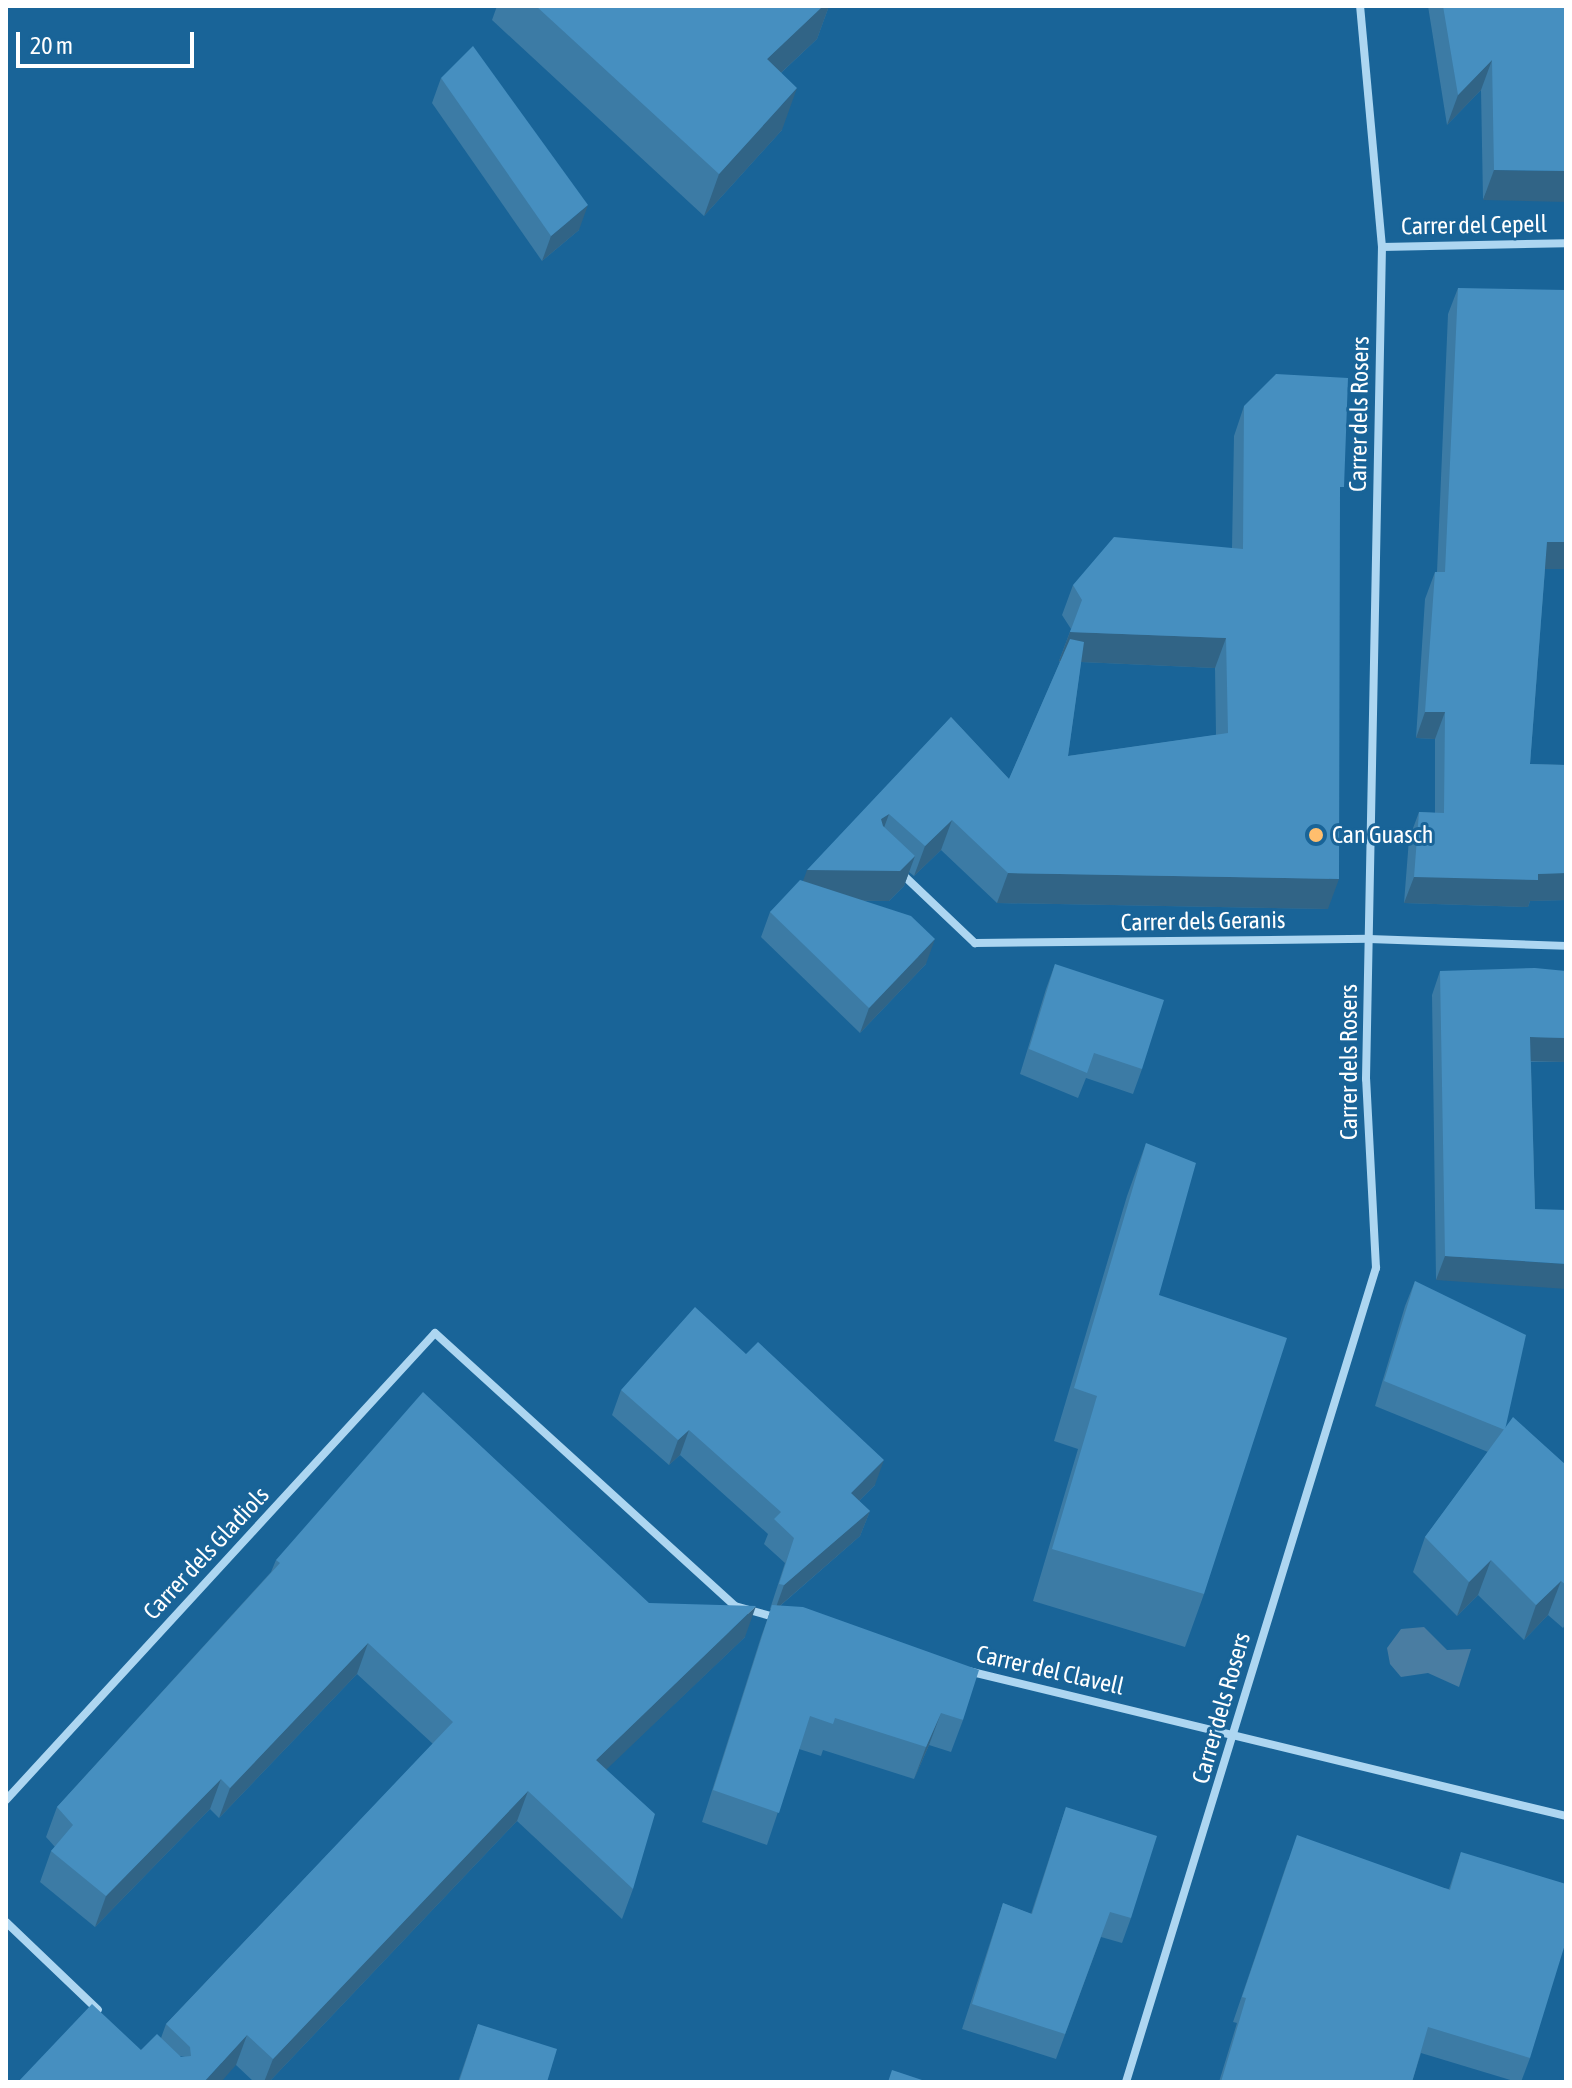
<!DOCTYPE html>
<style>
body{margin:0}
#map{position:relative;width:1572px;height:2088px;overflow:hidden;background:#196498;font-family:"Asap Condensed",sans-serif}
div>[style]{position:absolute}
.water>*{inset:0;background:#4a7da2}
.street>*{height:8px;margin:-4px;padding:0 4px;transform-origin:4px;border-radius:4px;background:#add6f1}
.wall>*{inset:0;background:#3c7ba5}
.shaded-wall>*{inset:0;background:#316486}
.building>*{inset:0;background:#468fc0}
.dots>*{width:22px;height:22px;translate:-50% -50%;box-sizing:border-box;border:4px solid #196498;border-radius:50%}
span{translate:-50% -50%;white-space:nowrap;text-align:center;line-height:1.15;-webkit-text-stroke:6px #196498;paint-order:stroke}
.street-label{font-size:24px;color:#fff}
.poi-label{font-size:24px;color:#fff}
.left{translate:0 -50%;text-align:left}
.frame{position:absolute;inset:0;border:8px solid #fff;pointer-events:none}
.scale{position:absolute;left:16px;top:32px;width:178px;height:36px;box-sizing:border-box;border:4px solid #fff;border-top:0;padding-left:10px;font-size:24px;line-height:28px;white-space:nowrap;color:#fff;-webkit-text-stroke:6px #196498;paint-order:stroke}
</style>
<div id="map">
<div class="water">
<i style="clip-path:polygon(1424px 1627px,1447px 1650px,1471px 1649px,1459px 1687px,1428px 1673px,1401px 1677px,1390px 1664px,1387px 1648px,1401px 1629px)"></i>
</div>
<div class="street">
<i style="left:1382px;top:247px;width:184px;rotate:-1.2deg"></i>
<i style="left:899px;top:871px;width:105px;rotate:43.5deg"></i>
<i style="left:975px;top:943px;width:394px;rotate:-0.6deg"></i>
<i style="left:1369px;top:939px;width:197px;rotate:2deg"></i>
<i style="left:968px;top:1671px;width:615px;rotate:13.63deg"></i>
<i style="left:6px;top:1800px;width:634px;rotate:-47.43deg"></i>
<i style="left:435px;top:1333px;width:406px;rotate:42.3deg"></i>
<i style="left:735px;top:1606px;width:45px;rotate:15.6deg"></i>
<i style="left:6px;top:1922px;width:127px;rotate:43.7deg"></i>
<i style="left:1126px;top:2082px;width:852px;rotate:-72.93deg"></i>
<i style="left:1376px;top:1268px;width:189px;rotate:-93deg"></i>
<i style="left:1366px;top:1079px;width:832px;rotate:-88.9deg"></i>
<i style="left:1382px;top:247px;width:242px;rotate:-95.2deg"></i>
</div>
<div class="wall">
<i style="clip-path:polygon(497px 6px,829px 6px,817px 39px,781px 73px,782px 130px,704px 216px,492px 20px)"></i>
<i style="clip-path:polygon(1428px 6px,1566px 6px,1483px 200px,1481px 90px,1447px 125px)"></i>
<i style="clip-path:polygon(441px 78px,579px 230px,542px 261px,432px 103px)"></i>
<i style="clip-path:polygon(1458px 288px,1545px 569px,1530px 764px,1566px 765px,1566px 900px,1530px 901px,1528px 907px,1404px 903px,1409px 839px,1419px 812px,1435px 813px,1435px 739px,1416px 738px,1425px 599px,1435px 572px,1437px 572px,1448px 314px)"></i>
<i style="clip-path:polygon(evenodd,1244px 406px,1340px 499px,1328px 909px,997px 903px,941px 850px,914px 876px,909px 872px,904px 886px,889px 901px,864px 901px,926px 964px,860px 1033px,761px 937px,770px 912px,803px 881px,951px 717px,1009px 779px,1060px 662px,1059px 661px,1071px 629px,1062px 615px,1073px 585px,1232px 548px,1234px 436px,1244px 406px,1081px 662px,1215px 668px,1216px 735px,1068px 756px,1081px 662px)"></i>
<i style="clip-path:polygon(1055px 964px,1142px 1069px,1133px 1094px,1086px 1078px,1078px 1098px,1020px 1074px,1046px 989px)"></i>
<i style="clip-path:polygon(1440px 971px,1566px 971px,1566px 1062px,1531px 1062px,1535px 1209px,1436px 1280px,1432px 995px)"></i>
<i style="clip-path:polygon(1146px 1143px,1159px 1295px,1204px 1594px,1185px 1647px,1033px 1601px,1078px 1449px,1054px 1441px,1127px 1196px)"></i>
<i style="clip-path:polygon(1415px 1281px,1505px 1428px,1566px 1465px,1566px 1624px,1563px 1628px,1548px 1615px,1524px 1640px,1478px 1595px,1457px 1616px,1413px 1572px,1425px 1537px,1488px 1452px,1375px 1406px,1405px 1306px)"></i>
<i style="clip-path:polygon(621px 1390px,875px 1485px,859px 1501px,870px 1511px,860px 1536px,780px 1606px,963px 1720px,951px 1752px,929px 1745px,914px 1779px,823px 1750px,821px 1756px,799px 1749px,767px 1845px,702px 1822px,761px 1637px,771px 1609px,770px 1609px,785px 1563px,764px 1544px,768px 1534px,680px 1455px,669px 1465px,612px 1415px)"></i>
<i style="clip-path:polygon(276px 1560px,649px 1603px,745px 1637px,606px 1769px,633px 1889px,622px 1919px,517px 1821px,269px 2082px,254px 2082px,236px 2065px,141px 2050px,161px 2038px,166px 2024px,433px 1744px,357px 1674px,219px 1818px,210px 1809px,95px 1927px,40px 1882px,51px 1851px,55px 1847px,46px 1837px,57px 1807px,271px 1572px)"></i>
<i style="clip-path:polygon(1066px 1807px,1131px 1918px,1122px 1943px,1101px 1937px,1056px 2059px,962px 2029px,1003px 1903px,1031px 1914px)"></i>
<i style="clip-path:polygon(1461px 1852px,1530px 2058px,1521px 2082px,1517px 2082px,1421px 2053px,1412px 2082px,1219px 2082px,1237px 2023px,1233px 2022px,1288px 1860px,1449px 1889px)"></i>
<i style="clip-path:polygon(478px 2024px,547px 2082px,458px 2082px)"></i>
</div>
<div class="shaded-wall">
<i style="clip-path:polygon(823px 6px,829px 6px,817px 39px,752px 100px,767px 59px)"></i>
<i style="clip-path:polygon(1492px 60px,1481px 90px,1447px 125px,1458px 95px)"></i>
<i style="clip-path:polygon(797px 88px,782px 130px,704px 216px,719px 174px)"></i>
<i style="clip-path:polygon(1494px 170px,1566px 171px,1566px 202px,1483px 200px)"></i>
<i style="clip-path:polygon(588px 205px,579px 230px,542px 261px,551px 236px)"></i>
<i style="clip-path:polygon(1547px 542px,1566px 542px,1566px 569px,1537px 569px)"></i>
<i style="clip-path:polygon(1070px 632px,1226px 638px,1215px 668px,1059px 661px)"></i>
<i style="clip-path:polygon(1425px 712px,1445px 712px,1435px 739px,1416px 738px)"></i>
<i style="clip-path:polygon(889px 814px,878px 844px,881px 819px)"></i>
<i style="clip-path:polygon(952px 820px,941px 850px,914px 876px,925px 846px)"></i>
<i style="clip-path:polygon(915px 856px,904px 886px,889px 901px,796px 900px,807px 870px)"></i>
<i style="clip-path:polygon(1008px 873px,1339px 879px,1328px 909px,997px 903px)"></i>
<i style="clip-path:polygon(1566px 873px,1566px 900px,1530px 901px,1528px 907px,1404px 903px,1414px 877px)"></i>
<i style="clip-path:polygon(935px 939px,926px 964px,860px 1033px,869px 1008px)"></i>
<i style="clip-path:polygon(1530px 1037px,1566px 1038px,1566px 1062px,1521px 1061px)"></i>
<i style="clip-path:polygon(1445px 1256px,1566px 1264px,1566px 1289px,1436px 1280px)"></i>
<i style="clip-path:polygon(689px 1430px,680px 1455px,669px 1465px,678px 1440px)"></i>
<i style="clip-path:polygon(884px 1460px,875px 1485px,842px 1518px,851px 1493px)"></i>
<i style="clip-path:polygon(870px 1511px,860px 1536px,775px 1610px,784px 1585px)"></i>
<i style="clip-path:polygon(1491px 1560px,1478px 1595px,1457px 1616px,1469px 1582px)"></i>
<i style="clip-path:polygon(1561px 1581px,1548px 1615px,1524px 1640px,1536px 1605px)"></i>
<i style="clip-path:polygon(756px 1606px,745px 1637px,585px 1790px,596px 1760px)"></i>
<i style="clip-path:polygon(368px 1643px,357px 1674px,219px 1818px,230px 1788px)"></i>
<i style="clip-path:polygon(941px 1713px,929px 1745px,914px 1779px,926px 1747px)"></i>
<i style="clip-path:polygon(221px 1779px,210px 1809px,95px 1927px,106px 1896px)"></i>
<i style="clip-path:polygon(528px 1791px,517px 1821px,269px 2082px,264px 2082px,273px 2059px)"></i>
<i style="clip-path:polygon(247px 2035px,236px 2065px,221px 2082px,204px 2082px)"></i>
</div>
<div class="building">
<i style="clip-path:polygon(536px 6px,823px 6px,767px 59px,797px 88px,719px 174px)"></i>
<i style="clip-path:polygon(1443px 6px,1566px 6px,1566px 171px,1494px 170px,1492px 60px,1458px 95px)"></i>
<i style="clip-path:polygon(473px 46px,588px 205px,551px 236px,441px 78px)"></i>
<i style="clip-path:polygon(1458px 288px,1566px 290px,1566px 542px,1547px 542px,1530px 764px,1566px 765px,1566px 873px,1538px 874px,1538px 880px,1414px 877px,1419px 812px,1444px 813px,1445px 712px,1425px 712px,1435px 572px,1445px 572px)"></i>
<i style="clip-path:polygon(1276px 374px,1348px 378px,1344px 487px,1340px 487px,1339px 879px,1008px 873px,952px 820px,925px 846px,889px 814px,881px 819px,883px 826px,915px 856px,900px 871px,807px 870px,951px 717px,1009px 779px,1070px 639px,1084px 642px,1068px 756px,1228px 733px,1226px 638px,1070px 632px,1082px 600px,1073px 585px,1114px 537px,1243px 549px,1244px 406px)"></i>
<i style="clip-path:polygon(800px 880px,911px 916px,935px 939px,869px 1008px,770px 912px)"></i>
<i style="clip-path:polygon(1055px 964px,1164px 1000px,1142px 1069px,1094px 1053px,1087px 1073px,1029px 1049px)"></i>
<i style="clip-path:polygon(1535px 968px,1566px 971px,1566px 1038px,1530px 1037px,1535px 1209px,1566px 1210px,1566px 1264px,1445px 1256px,1440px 971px)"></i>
<i style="clip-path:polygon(1146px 1143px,1196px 1163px,1159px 1295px,1287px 1338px,1204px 1594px,1052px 1549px,1097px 1396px,1074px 1388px)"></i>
<i style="clip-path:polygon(1415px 1281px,1526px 1335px,1505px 1430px,1384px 1381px)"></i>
<i style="clip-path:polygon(695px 1307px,746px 1354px,758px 1342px,884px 1460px,851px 1493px,870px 1511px,784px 1585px,779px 1584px,794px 1538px,774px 1519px,781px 1512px,689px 1430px,678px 1440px,621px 1390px)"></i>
<i style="clip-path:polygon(423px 1392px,649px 1603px,756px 1606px,596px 1760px,655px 1814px,633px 1889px,528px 1791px,273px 2059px,247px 2035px,204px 2082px,18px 2082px,92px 2004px,141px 2050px,157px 2034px,181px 2057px,191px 2056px,190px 2047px,166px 2024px,453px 1722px,368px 1643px,230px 1788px,221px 1779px,106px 1896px,51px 1851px,73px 1825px,57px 1807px,280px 1563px,276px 1560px)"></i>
<i style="clip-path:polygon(1513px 1417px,1566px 1465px,1566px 1585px,1561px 1581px,1536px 1605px,1491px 1560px,1469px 1582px,1425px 1537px)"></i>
<i style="clip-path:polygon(772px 1605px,803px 1607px,979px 1670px,963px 1720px,941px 1713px,926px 1747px,835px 1718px,833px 1724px,810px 1716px,779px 1813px,713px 1790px)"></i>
<i style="clip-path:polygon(1066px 1807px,1157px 1836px,1131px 1918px,1110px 1912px,1065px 2034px,972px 2004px,1003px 1903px,1032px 1914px)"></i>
<i style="clip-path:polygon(1297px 1835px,1450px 1890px,1461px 1852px,1566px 1884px,1566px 1941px,1530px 2058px,1428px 2027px,1412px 2082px,1221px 2082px,1246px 1998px,1242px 1997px)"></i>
<i style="clip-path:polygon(478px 2024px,557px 2049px,547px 2082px,459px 2082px)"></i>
<i style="clip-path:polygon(892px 2070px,928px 2082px,888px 2082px)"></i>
</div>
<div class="dots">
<i style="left:1316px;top:835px;background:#ffbe6d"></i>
</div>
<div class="street-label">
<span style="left:1474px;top:225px;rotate:-1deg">Carrer del Cepell</span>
<span style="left:1359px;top:414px;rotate:-89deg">Carrer dels Rosers</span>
<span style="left:1203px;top:921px;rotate:-1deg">Carrer dels Geranis</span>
<span style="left:1349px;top:1062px;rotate:-90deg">Carrer dels Rosers</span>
<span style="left:206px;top:1553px;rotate:-47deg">Carrer dels Gladiols</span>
<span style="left:1050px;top:1670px;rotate:13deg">Carrer del Clavell</span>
<span style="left:1221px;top:1708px;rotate:-74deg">Carrer dels Rosers</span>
</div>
<div class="poi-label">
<span class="left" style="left:1332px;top:835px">Can Guasch</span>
</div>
<div class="frame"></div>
<div class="scale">20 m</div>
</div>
